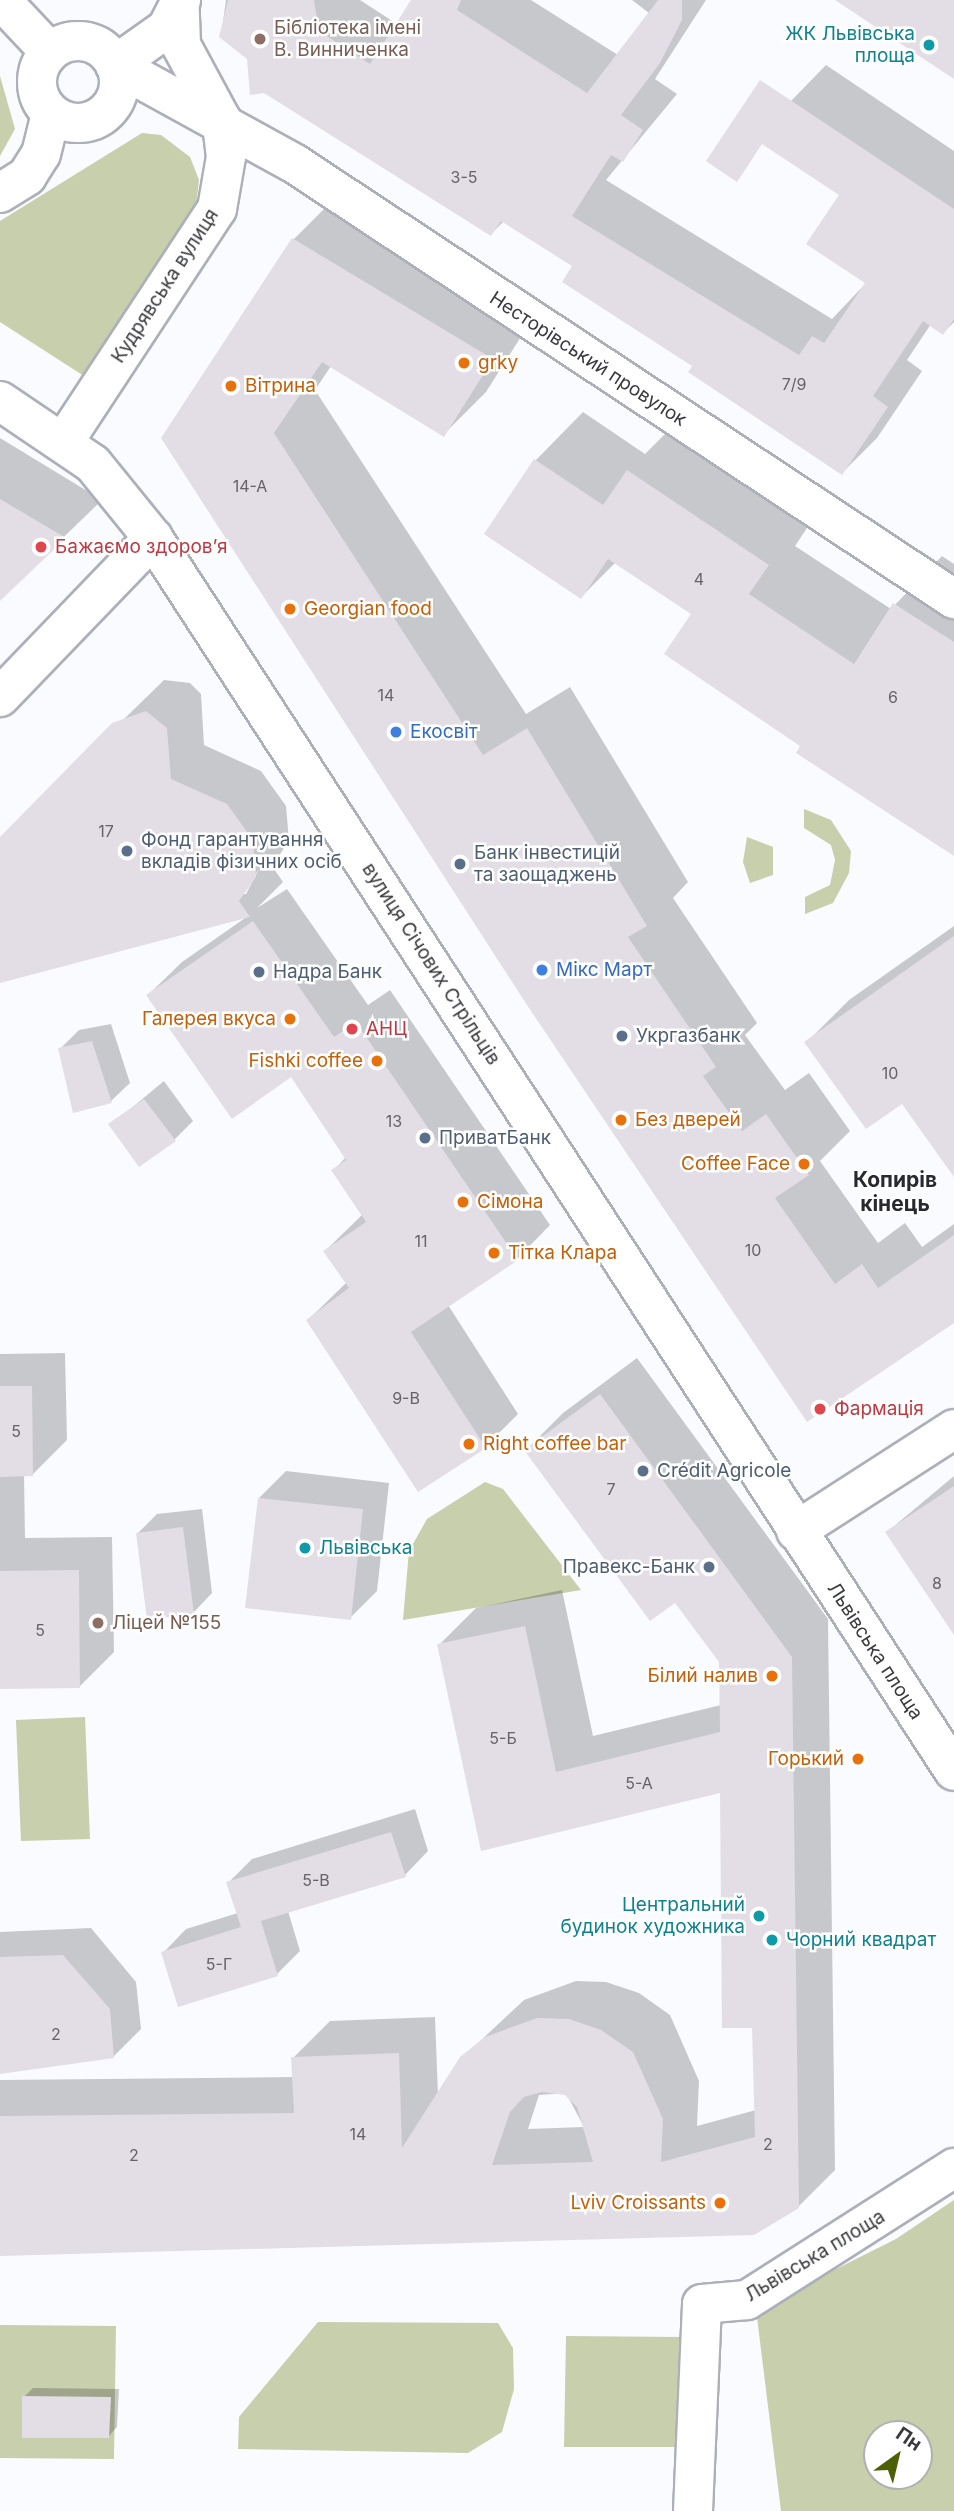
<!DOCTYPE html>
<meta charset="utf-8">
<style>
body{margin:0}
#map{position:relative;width:954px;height:2511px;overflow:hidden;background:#f9fbfe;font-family:Inter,sans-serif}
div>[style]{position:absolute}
.green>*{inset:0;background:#c7cfad}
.shadow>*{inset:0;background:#0003}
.building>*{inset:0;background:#e3dde5}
.roads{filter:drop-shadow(2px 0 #adb0b9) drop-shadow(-2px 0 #adb0b9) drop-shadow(0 2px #adb0b9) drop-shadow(0 -2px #adb0b9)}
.minor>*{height:38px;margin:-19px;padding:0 19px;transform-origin:19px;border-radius:19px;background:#fff}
.minor>.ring{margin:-19px;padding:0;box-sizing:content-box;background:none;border:38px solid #fff;border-radius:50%}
.secondary>*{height:38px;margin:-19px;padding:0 19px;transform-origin:19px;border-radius:19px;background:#fff}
.dots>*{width:19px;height:19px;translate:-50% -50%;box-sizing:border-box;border:4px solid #fff;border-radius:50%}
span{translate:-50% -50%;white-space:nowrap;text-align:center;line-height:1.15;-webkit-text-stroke:5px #fff;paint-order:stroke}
.number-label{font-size:16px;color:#646367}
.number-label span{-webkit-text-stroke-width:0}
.education-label{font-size:19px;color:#785e54}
.left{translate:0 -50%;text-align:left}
.culture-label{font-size:19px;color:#0d838f}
.right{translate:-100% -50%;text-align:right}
.street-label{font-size:19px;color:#393a3d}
.food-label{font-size:19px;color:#c56008}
.health-label{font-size:19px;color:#be3a42}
.shop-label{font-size:19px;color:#366cbe}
.service-label{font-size:19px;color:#4e5e75}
.neighbourhood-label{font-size:21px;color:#282a30;font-weight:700}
.north{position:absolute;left:863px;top:2420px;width:70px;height:70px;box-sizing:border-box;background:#fff;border:2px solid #b0b0b1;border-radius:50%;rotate:34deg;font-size:19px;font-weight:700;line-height:28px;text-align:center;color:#393a3d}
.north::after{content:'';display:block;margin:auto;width:24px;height:32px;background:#4d6006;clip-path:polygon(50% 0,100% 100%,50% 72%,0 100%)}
</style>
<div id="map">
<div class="green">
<i style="clip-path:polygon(0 76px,15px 129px,0 156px)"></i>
<i style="clip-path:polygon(142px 133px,161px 135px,190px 157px,199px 180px,196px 206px,84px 376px,0 322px,0 221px)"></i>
<i style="clip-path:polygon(804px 809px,831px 820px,851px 851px,849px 873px,833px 903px,805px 914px,805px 897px,830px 885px,835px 860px,831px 845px,804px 828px)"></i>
<i style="clip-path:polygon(747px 837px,773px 847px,773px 875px,750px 883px,743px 862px)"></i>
<i style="clip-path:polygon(485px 1482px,503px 1489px,581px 1590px,403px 1620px,409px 1551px,427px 1519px)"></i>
<i style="clip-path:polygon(85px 1717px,90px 1839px,21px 1841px,16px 1720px)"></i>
<i style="clip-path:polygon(evenodd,954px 2200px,954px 2511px,781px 2511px,756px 2309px,896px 2239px,954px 2200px,877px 2434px,919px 2434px,919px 2476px,877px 2476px,877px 2434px)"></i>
<i style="clip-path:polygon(318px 2322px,498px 2323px,513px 2348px,514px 2389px,502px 2432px,468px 2453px,238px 2449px,239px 2417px)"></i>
<i style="clip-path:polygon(0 2325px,116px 2326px,114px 2459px,0 2458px)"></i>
<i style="clip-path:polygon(566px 2336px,681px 2337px,679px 2447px,564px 2447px)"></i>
</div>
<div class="shadow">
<i style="clip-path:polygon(226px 0,360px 0,397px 24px,413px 0,531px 0,618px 55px,649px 13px,632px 0,706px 0,655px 79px,677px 94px,606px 180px,832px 319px,867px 282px,841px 195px,791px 101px,826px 65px,954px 151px,954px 322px,943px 333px,931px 324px,907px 360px,922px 371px,877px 438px,842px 473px,695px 365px,574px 266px,504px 221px,491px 234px,249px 58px,221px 36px)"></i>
<i style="clip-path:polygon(336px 197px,534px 316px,486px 392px,443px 435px,331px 366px,315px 390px,526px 714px,570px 687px,688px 882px,673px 898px,757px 1023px,745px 1035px,785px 1090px,809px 1073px,850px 1131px,820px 1161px,878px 1243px,905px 1223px,922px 1247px,954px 1224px,954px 1322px,808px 1419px,163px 438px,294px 239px)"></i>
<i style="clip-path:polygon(583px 412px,645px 454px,676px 423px,815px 516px,795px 546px,891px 609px,942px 556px,954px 564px,954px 854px,803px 746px,693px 613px,616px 562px,581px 597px,486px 533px,536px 460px)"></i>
<i style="clip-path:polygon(0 438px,102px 500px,0 599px)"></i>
<i style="clip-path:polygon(evenodd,164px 680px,190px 683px,201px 694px,204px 745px,261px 771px,286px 806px,289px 841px,272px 866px,283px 882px,257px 908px,287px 889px,368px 1005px,390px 990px,550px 1225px,517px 1259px,448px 1305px,518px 1414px,485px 1447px,308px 1320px,347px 1282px,325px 1251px,363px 1214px,333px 1171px,346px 1157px,292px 1075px,148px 995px,182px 962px,248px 916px,0 981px,0 840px,164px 680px,259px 869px,246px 894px,242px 894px,259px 869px)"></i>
<i style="clip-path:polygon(954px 926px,954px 1174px,903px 1101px,807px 1042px,849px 1000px)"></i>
<i style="clip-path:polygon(111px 1024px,130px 1083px,111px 1101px,60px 1049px,79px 1030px)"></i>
<i style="clip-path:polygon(164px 1081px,193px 1121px,174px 1140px,111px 1125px)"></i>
<i style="clip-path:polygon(65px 1353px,67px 1440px,33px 1474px,24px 1474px,25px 1538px,112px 1537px,114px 1652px,80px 1686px,0 1687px,0 1354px)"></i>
<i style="clip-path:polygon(evenodd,637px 1358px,828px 1619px,835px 2170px,798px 2207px,753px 2233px,0 2254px,0 2080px,294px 2077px,293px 2058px,330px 2021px,435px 2017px,438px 2095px,462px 2058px,524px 2000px,576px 1981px,606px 1982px,639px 1993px,670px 2015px,699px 2081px,697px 2126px,756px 2110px,754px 2027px,722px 1791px,482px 1849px,439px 1645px,476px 1608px,562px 1590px,593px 1736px,721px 1705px,721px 1662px,676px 1601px,526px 1450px,563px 1413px,637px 1358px,566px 2093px,584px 2127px,528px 2129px,539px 2095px,566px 2093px)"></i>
<i style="clip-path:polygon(286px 1471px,389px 1483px,377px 1591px,350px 1618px,259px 1498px)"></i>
<i style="clip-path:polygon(954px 1476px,954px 1632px,887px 1532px)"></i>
<i style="clip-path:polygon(202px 1509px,212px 1593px,194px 1612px,138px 1533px,157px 1514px)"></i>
<i style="clip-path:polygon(415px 1809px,428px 1851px,405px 1875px,288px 1911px,300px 1951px,277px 1974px,163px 1953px,186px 1929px,238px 1913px,228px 1883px,252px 1859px)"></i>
<i style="clip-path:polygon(91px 1928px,136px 1982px,141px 2029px,114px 2056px,0 2072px,0 1932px)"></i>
<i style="clip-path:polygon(33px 2388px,119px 2389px,117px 2427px,108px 2437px,24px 2397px)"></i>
</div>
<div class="building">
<i style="clip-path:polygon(228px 0,314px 0,319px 31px,370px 64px,411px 0,461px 0,457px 10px,587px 93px,658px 0,682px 0,682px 20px,660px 63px,621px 115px,643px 130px,623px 162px,611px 155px,572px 216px,799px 355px,812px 336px,824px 343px,865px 283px,806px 244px,839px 195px,762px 144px,737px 182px,706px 161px,760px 80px,954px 209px,954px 319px,943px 335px,923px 321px,873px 396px,888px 407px,842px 475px,688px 372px,692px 366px,562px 282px,572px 266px,501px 221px,491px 236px,264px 93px,250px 95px,247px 59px,219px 37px)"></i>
<i style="clip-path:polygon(835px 0,954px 0,954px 79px)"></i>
<i style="clip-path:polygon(292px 238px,493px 359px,444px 437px,322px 362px,274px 433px,483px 755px,527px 728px,647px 926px,628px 937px,716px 1067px,703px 1076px,742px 1131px,766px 1114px,809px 1175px,775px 1198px,835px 1284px,862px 1264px,878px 1288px,954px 1235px,954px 1323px,807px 1422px,527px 1005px,161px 438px)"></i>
<i style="clip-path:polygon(534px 459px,603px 505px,627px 470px,769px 565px,749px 594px,854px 664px,893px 603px,954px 642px,954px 856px,796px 753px,800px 746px,664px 654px,691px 614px,608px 559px,581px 599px,484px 534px)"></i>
<i style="clip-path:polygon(0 499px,66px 538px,0 601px)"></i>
<i style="clip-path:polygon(146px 711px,167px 728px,171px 779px,227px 804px,253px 840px,256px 877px,239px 901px,250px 917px,0 983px,0 837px,112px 723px)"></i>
<i style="clip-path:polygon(253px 921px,334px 1037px,356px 1022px,518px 1260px,411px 1332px,486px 1448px,418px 1492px,306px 1320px,349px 1288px,323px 1251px,366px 1222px,331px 1170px,346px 1160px,291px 1077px,232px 1119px,146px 995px)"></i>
<i style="clip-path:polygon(954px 936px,954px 1177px,902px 1104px,866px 1129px,804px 1042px)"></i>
<i style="clip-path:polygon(92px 1041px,112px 1103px,73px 1113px,58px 1048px)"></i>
<i style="clip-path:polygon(144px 1099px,176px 1141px,139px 1167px,108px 1124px)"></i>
<i style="clip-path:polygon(0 1386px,32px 1386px,33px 1476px,0 1477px)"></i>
<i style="clip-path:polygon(evenodd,600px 1394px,792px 1657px,799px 2208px,754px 2235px,0 2256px,0 2116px,294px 2113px,291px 2057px,399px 2053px,402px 2148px,460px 2057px,485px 2037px,537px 2018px,569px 2019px,601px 2030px,633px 2052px,663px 2119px,661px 2162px,755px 2137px,752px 2028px,722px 2028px,720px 1793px,481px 1851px,437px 1644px,525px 1626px,556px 1772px,720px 1732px,719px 1662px,675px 1603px,650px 1621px,524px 1450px,600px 1394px,542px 2092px,565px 2095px,577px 2107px,593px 2162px,492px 2165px,510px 2112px,524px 2097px,542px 2092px)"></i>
<i style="clip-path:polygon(954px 1486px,954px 1635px,885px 1532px)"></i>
<i style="clip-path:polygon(258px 1498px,363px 1509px,351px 1620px,245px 1608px)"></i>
<i style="clip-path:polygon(183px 1527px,194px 1614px,147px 1620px,136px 1533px)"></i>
<i style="clip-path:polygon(79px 1570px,80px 1688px,0 1689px,0 1571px)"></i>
<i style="clip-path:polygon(391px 1832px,406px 1877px,261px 1921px,278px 1976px,178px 2007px,161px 1952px,241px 1927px,226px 1882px)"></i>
<i style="clip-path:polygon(63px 1955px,110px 2009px,114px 2058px,0 2074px,0 1957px)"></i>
<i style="clip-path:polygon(22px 2396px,111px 2397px,109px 2438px,22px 2438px)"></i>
</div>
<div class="roads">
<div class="minor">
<i style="left:1px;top:0;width:71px;rotate:46.7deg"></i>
<i class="ring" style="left:37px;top:41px;width:44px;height:44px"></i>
<i style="left:115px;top:65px;width:205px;rotate:28.8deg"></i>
<i style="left:295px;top:164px;width:790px;rotate:33.43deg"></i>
<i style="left:115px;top:65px;width:64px;rotate:-35.4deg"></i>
<i style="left:167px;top:28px;width:31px;rotate:-63deg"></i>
<i style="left:0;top:193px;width:32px;rotate:-32deg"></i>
<i style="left:27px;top:176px;width:26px;rotate:-58deg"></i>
<i style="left:41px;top:154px;width:41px;rotate:-76deg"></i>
<i style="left:65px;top:440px;width:277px;rotate:-56.7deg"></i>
<i style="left:217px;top:209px;width:53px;rotate:-80.2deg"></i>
<i style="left:226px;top:157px;width:38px;rotate:-97deg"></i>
<i style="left:221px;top:119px;width:84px;rotate:-118.4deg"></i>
<i style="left:181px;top:45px;width:38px;rotate:-92deg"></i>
<i style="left:0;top:697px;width:221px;rotate:-46.1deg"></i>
<i style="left:796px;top:1531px;width:188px;rotate:-32.8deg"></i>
</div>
<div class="secondary">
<i style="left:0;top:401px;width:112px;rotate:34.1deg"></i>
<i style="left:93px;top:464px;width:95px;rotate:51deg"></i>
<i style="left:153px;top:538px;width:1470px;rotate:56.99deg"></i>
<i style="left:693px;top:2511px;width:207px;rotate:-87.5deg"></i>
<i style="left:702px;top:2304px;width:45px;rotate:-5.1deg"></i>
<i style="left:747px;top:2300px;width:246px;rotate:-32.5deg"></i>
</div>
</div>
<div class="dots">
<i style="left:260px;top:39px;background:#8d6e63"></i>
<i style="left:929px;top:45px;background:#0f9aa8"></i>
<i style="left:464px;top:363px;background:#e8710a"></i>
<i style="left:231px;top:386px;background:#e8710a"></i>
<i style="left:41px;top:547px;background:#e0444e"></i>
<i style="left:290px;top:609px;background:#e8710a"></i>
<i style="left:396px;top:732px;background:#3f7fe0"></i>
<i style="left:127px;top:851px;background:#5c6f8a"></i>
<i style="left:460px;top:864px;background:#5c6f8a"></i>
<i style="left:542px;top:970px;background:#3f7fe0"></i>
<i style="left:259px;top:972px;background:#5c6f8a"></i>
<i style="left:290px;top:1019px;background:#e8710a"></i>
<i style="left:352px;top:1029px;background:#e0444e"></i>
<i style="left:622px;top:1036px;background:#5c6f8a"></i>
<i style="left:377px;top:1061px;background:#e8710a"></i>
<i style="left:621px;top:1120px;background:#e8710a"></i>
<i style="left:425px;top:1138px;background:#5c6f8a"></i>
<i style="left:804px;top:1164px;background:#e8710a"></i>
<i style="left:463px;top:1202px;background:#e8710a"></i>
<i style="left:494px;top:1253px;background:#e8710a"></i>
<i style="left:820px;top:1409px;background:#e0444e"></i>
<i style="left:469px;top:1444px;background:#e8710a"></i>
<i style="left:643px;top:1471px;background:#5c6f8a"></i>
<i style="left:305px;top:1548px;background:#0f9aa8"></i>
<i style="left:709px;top:1567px;background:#5c6f8a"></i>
<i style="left:98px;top:1623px;background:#8d6e63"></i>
<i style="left:772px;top:1676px;background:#e8710a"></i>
<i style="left:858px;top:1759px;background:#e8710a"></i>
<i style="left:759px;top:1916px;background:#0f9aa8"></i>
<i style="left:772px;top:1940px;background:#0f9aa8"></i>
<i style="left:720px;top:2203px;background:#e8710a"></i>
</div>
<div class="number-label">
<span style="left:464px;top:177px">3-5</span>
<span style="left:794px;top:384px">7/9</span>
<span style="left:250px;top:486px">14-А</span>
<span style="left:699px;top:579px">4</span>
<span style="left:386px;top:695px">14</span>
<span style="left:893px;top:697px">6</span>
<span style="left:106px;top:831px">17</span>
<span style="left:890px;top:1073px">10</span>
<span style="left:394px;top:1121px">13</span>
<span style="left:421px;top:1241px">11</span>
<span style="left:753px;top:1250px">10</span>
<span style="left:406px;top:1398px">9-В</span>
<span style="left:16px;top:1431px">5</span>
<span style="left:611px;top:1489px">7</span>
<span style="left:937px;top:1583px">8</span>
<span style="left:40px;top:1630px">5</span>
<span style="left:503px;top:1738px">5-Б</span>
<span style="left:639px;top:1783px">5-А</span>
<span style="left:316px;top:1880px">5-В</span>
<span style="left:219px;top:1964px">5-Г</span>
<span style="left:56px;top:2034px">2</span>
<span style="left:358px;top:2134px">14</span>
<span style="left:768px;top:2144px">2</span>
<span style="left:134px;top:2155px">2</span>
</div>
<div class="education-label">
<span class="left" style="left:274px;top:39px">Бібліотека імені<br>В. Винниченка</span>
<span class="left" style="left:112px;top:1623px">Ліцей №155</span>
</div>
<div class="culture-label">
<span class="right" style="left:915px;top:45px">ЖК Львівська<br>площа</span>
<span class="left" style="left:319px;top:1548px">Львівська</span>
<span class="right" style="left:745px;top:1916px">Центральний<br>будинок художника</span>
<span class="left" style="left:786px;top:1940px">Чорний квадрат</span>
</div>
<div class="street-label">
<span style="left:165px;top:286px;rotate:-57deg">Кудрявська вулиця</span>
<span style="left:588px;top:359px;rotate:33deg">Несторівський провулок</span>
<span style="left:431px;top:964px;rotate:57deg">вулиця Січових Стрільців</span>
<span style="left:875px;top:1651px;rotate:57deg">Львівська площа</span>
<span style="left:815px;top:2256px;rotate:-31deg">Львівська площа</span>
</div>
<div class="food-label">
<span class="left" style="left:478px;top:363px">grky</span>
<span class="left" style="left:245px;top:386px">Вітрина</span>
<span class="left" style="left:304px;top:609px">Georgian food</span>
<span class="right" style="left:276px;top:1019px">Галерея вкуса</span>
<span class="right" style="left:363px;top:1061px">Fishki coffee</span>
<span class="left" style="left:635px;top:1120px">Без дверей</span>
<span class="right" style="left:790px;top:1164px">Coffee Face</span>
<span class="left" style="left:477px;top:1202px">Сімона</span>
<span class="left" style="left:508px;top:1253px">Тітка Клара</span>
<span class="left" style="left:483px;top:1444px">Right coffee bar</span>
<span class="right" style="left:758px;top:1676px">Білий налив</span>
<span class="right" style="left:844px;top:1759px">Горький</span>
<span class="right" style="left:706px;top:2203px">Lviv Croissants</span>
</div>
<div class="health-label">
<span class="left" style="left:55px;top:547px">Бажаємо здоровʼя</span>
<span class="left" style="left:366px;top:1029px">АНЦ</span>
<span class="left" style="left:834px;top:1409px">Фармація</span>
</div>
<div class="shop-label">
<span class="left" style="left:410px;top:732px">Екосвіт</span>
<span class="left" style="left:556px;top:970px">Мікс Март</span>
</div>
<div class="service-label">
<span class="left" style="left:141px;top:851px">Фонд гарантування<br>вкладів фізичних осіб</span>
<span class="left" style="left:474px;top:864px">Банк інвестицій<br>та заощаджень</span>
<span class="left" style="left:273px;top:972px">Надра Банк</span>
<span class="left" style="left:636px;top:1036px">Укргазбанк</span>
<span class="left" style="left:439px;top:1138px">ПриватБанк</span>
<span class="left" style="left:657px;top:1471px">Crédit Agricole</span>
<span class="right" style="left:695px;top:1567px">Правекс-Банк</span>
</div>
<div class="neighbourhood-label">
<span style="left:895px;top:1192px">Копирів<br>кінець</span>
</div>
<div class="north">Пн</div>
</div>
